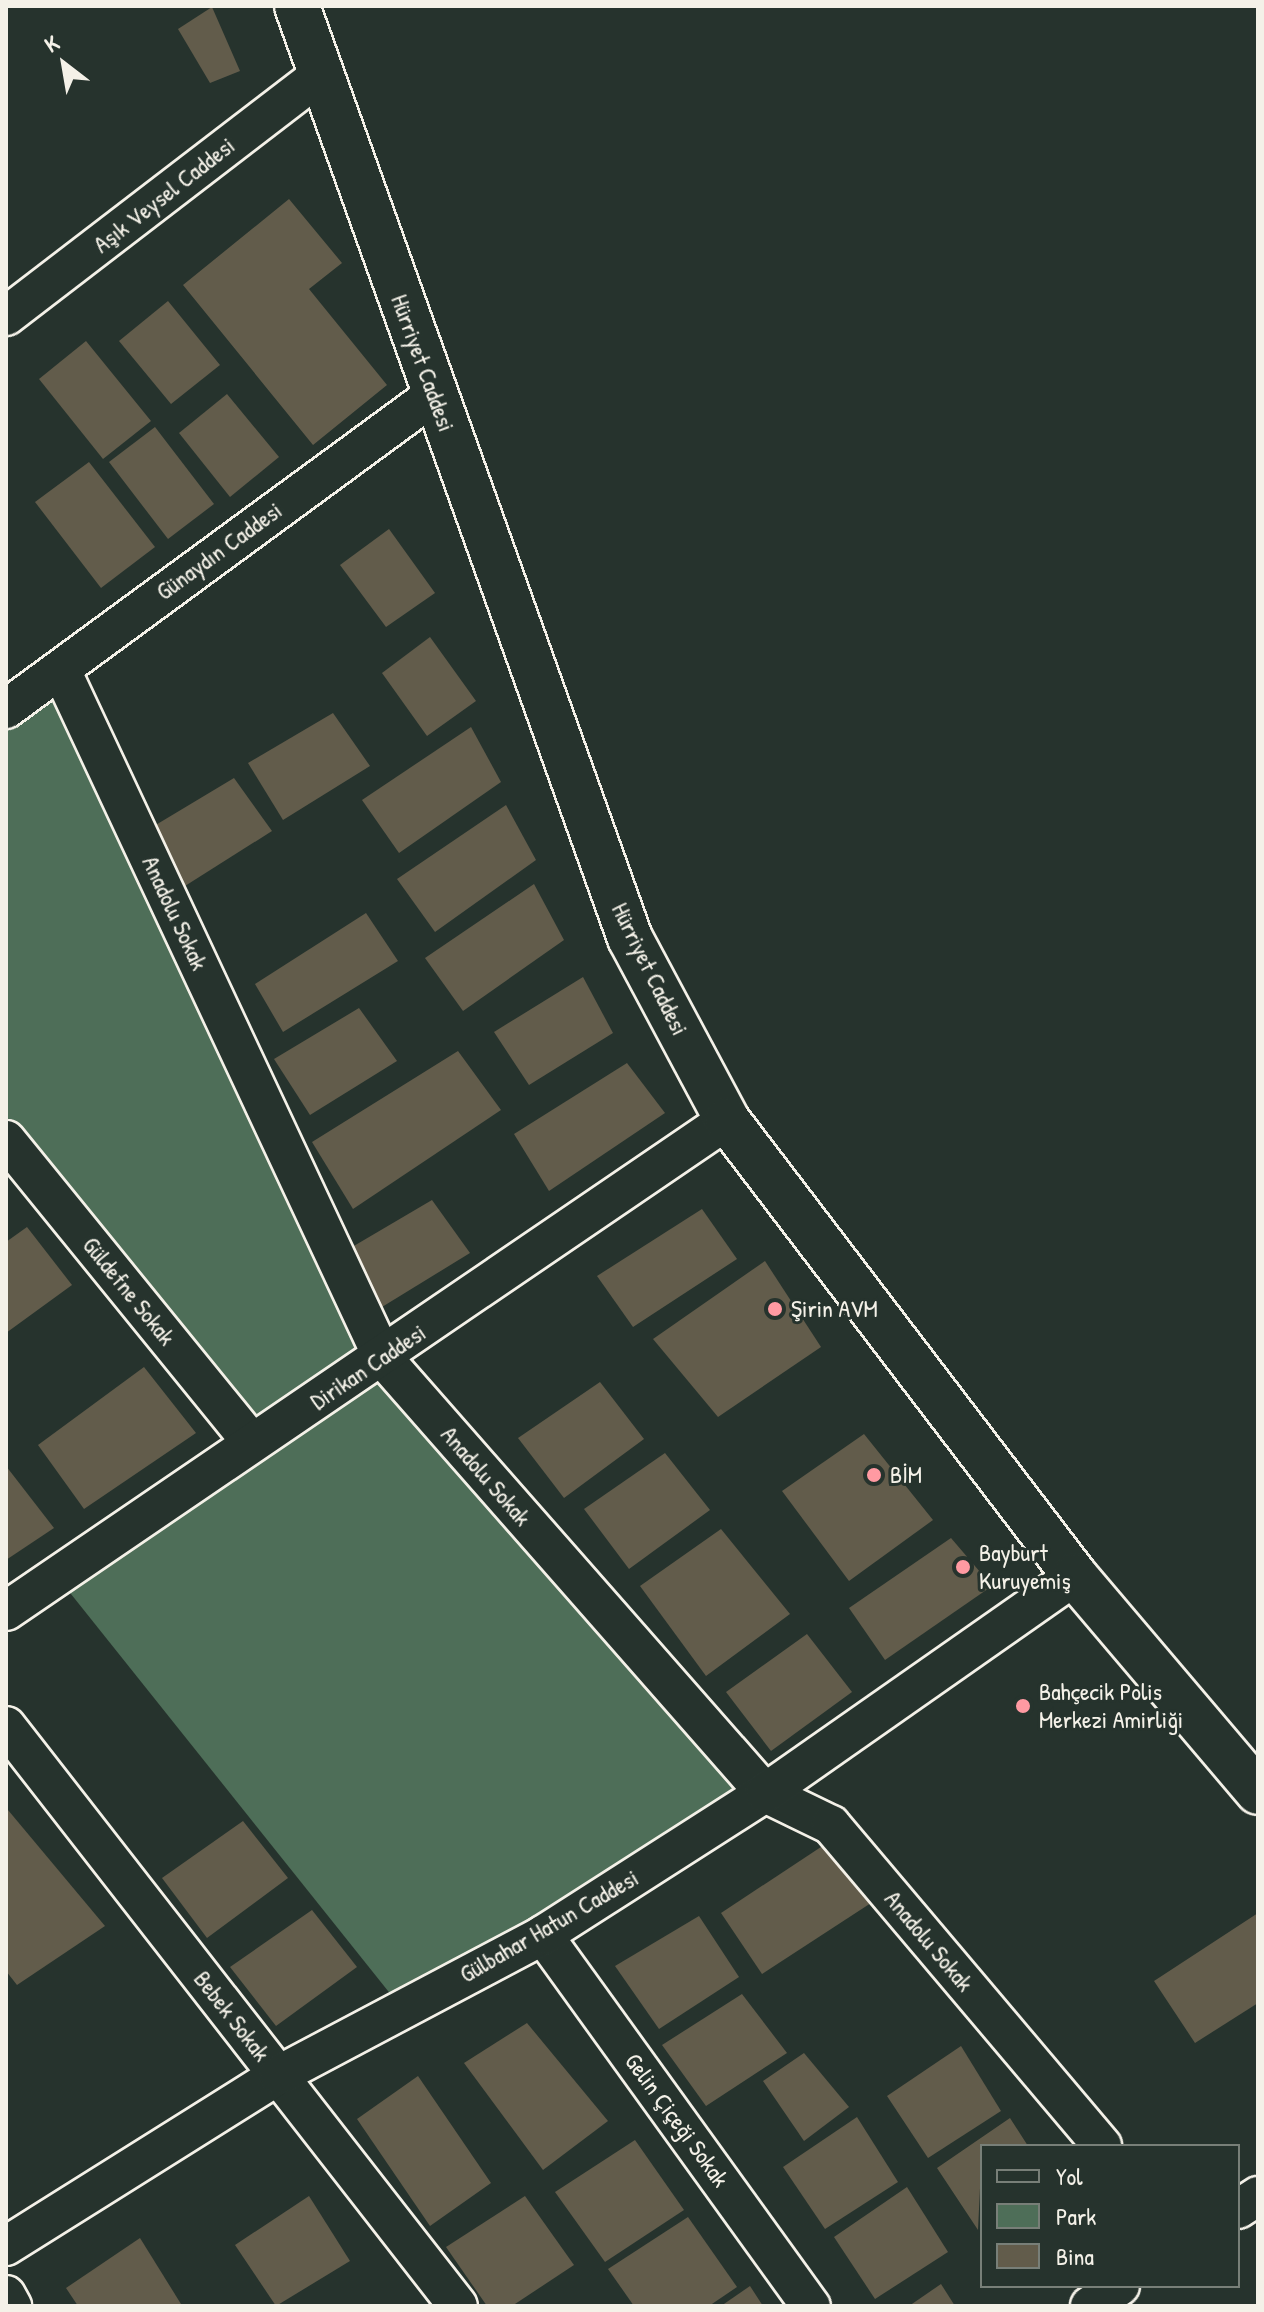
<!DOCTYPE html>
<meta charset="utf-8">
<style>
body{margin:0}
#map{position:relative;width:1264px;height:2312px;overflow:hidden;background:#26332d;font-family:"Patrick Hand",sans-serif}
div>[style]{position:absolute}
.green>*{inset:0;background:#4e6e58}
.building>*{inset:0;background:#625c4b}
.roads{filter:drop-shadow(2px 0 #f4f1e8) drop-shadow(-2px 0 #f4f1e8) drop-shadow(0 2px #f4f1e8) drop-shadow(0 -2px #f4f1e8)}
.street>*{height:38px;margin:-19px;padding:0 19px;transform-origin:19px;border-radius:19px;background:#26332d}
.secondary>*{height:44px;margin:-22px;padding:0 22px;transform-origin:22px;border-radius:22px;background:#26332d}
.dots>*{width:22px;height:22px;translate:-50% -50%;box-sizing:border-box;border:4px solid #26332d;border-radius:50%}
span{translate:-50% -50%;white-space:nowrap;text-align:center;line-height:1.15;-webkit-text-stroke:6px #26332d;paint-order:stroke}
.street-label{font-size:24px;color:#f4f1e8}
.poi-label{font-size:24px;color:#f4f1e8}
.left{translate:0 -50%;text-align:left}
.frame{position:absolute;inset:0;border:8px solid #f4f1e8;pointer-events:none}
.legend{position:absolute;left:980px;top:2144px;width:260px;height:144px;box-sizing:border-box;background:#26332d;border:2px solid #787f78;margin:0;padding:10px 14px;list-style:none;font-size:24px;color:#f4f1e8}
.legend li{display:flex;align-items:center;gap:16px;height:40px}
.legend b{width:40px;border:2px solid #787f78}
.north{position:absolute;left:24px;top:24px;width:80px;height:80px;-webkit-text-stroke:6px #26332d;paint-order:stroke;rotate:329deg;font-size:22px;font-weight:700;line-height:32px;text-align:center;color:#f4f1e8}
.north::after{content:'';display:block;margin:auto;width:28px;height:36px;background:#f4f1e8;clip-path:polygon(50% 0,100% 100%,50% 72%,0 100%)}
</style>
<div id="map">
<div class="green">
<i style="clip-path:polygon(61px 670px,383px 1359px,251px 1442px,6px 1140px,6px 709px)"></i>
<i style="clip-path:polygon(384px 1360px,765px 1791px,404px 2011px,59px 1579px)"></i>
</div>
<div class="building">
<i style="clip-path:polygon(212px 7px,240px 71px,210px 83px,178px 29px)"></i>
<i style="clip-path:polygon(289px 199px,342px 263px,309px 289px,387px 385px,313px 445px,183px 285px)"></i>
<i style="clip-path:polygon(168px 301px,220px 365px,171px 404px,119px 341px)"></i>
<i style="clip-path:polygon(86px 341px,151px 421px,103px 459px,39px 379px)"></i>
<i style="clip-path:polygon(227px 394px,279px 457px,230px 497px,179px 433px)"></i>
<i style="clip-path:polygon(155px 427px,214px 504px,168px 539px,109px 462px)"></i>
<i style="clip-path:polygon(89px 462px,155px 547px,101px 588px,35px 502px)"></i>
<i style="clip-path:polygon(389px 529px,435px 593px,386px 627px,340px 565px)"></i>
<i style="clip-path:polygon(430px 637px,476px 701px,427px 736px,382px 673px)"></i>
<i style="clip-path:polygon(333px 713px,370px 766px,283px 820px,248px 763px)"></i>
<i style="clip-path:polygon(471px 727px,501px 782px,399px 853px,362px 800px)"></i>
<i style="clip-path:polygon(234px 778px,272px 831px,185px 886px,149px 829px)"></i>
<i style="clip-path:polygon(506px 805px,536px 860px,435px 932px,397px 879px)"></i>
<i style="clip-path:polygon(534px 884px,564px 940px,463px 1011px,425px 958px)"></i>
<i style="clip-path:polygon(366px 913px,398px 961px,283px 1032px,255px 984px)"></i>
<i style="clip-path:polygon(583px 977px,613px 1033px,529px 1085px,494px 1032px)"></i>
<i style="clip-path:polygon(359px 1008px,397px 1061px,310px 1115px,274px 1059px)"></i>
<i style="clip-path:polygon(458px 1051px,501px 1110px,353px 1209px,312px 1142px)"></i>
<i style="clip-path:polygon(627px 1063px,665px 1113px,549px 1191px,514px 1134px)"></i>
<i style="clip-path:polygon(432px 1200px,470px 1253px,382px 1307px,347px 1250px)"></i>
<i style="clip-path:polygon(702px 1209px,737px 1259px,633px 1327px,597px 1276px)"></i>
<i style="clip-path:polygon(27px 1227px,72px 1285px,6px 1333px,6px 1242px)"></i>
<i style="clip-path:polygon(765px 1261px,821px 1347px,718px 1417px,653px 1339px)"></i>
<i style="clip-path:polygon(144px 1367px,196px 1433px,84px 1509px,38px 1445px)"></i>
<i style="clip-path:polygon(600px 1382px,644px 1439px,564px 1498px,518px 1438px)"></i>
<i style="clip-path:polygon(864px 1434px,933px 1520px,849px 1581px,782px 1491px)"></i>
<i style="clip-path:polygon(665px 1453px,710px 1510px,629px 1569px,584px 1509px)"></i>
<i style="clip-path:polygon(6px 1466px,54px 1528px,6px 1560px)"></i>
<i style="clip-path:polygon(721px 1529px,790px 1614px,706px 1676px,640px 1586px)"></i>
<i style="clip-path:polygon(951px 1538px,992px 1586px,885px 1660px,849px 1608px)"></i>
<i style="clip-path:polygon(807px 1634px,852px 1692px,771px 1751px,726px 1692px)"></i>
<i style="clip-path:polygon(8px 1810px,105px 1926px,17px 1985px,6px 1971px)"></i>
<i style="clip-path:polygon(243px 1821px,288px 1878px,207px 1938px,162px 1878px)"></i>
<i style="clip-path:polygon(830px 1841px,871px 1903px,762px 1974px,721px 1913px)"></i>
<i style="clip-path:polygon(312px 1910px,357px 1967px,276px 2026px,230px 1967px)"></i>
<i style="clip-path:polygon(1258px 1913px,1258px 2003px,1195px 2043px,1154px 1981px)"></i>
<i style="clip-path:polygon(699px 1916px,739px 1977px,659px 2029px,615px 1966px)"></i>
<i style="clip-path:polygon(742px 1994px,787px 2053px,706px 2106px,662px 2045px)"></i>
<i style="clip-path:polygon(527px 2023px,608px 2121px,543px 2170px,464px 2063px)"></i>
<i style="clip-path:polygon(961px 2046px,1001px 2111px,928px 2158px,887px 2096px)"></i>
<i style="clip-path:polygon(804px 2053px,849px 2107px,804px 2141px,763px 2081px)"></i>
<i style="clip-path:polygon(418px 2076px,491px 2183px,430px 2226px,357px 2119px)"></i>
<i style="clip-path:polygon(857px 2117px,898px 2182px,825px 2229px,783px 2167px)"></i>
<i style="clip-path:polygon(1010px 2118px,1028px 2146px,982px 2146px,978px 2230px,937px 2168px)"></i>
<i style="clip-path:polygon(635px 2140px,684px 2210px,605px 2262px,555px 2192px)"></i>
<i style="clip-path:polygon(907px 2187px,948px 2252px,875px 2299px,834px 2237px)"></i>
<i style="clip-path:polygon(309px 2196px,350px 2261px,276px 2306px,235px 2245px)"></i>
<i style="clip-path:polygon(525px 2196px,574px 2265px,512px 2306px,487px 2306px,446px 2247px)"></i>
<i style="clip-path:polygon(688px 2217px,737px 2287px,709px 2306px,634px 2306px,608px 2269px)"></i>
<i style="clip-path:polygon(140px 2238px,181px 2304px,78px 2306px,66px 2288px)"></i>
<i style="clip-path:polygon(941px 2284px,955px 2306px,909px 2306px)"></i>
<i style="clip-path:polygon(750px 2286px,763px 2306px,721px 2306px)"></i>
</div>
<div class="roads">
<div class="street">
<i style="left:6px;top:316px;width:397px;rotate:-37.5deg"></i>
<i style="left:61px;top:670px;width:760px;rotate:64.92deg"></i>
<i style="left:383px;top:1358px;width:579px;rotate:48.71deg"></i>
<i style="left:765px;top:1793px;width:73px;rotate:25.9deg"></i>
<i style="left:831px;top:1825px;width:420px;rotate:49.8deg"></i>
<i style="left:6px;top:709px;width:531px;rotate:-36.27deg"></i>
<i style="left:6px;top:1140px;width:390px;rotate:50.9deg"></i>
<i style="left:6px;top:1611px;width:872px;rotate:-34.25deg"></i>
<i style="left:6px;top:1726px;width:735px;rotate:52.07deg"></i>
<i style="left:543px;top:1935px;width:458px;rotate:54.2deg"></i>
<i style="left:1238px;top:2209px;width:24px;rotate:-33deg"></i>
<i style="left:6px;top:2246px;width:322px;rotate:-32.1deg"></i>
<i style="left:279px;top:2075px;width:299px;rotate:-27.9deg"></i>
<i style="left:543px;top:1935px;width:264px;rotate:-32.6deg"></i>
<i style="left:765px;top:1793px;width:378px;rotate:-35deg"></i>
<i style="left:6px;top:2295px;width:13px;rotate:61deg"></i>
<i style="left:1090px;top:2306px;width:36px;rotate:-34deg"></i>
</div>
<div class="secondary">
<i style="left:297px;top:6px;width:990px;rotate:70.34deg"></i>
<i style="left:630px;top:938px;width:206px;rotate:61.9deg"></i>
<i style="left:727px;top:1120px;width:574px;rotate:52.65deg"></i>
<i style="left:1075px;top:1576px;width:283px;rotate:49.7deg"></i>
</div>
</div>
<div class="dots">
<i style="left:775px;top:1309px;background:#ff9aa2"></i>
<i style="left:874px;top:1475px;background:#ff9aa2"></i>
<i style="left:963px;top:1567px;background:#ff9aa2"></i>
<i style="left:1023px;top:1706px;background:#ff9aa2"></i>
</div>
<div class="street-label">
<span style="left:164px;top:195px;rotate:-38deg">Aşık Veysel Caddesi</span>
<span style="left:423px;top:363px;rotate:70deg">Hürriyet Caddesi</span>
<span style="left:219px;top:551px;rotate:-36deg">Günaydın Caddesi</span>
<span style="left:175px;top:913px;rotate:65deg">Anadolu Sokak</span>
<span style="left:650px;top:969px;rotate:64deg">Hürriyet Caddesi</span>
<span style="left:129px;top:1291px;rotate:51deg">Güldefne Sokak</span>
<span style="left:368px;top:1367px;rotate:-34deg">Dirikan Caddesi</span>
<span style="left:486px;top:1476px;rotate:49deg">Anadolu Sokak</span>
<span style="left:549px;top:1926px;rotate:-30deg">Gülbahar Hatun Caddesi</span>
<span style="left:929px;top:1941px;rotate:50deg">Anadolu Sokak</span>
<span style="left:232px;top:2016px;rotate:52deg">Bebek Sokak</span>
<span style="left:677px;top:2120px;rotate:54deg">Gelin Çiçeği Sokak</span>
</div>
<div class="poi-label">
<span class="left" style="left:791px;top:1309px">Şirin AVM</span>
<span class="left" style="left:890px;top:1475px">BİM</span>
<span class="left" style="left:979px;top:1567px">Bayburt<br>Kuruyemiş</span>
<span class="left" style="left:1039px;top:1706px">Bahçecik Polis<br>Merkezi Amirliği</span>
</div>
<div class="frame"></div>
<ul class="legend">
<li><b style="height:10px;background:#26332d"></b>Yol</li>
<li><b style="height:22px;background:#4e6e58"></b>Park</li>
<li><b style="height:22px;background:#625c4b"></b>Bina</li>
</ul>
<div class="north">K</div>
</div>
